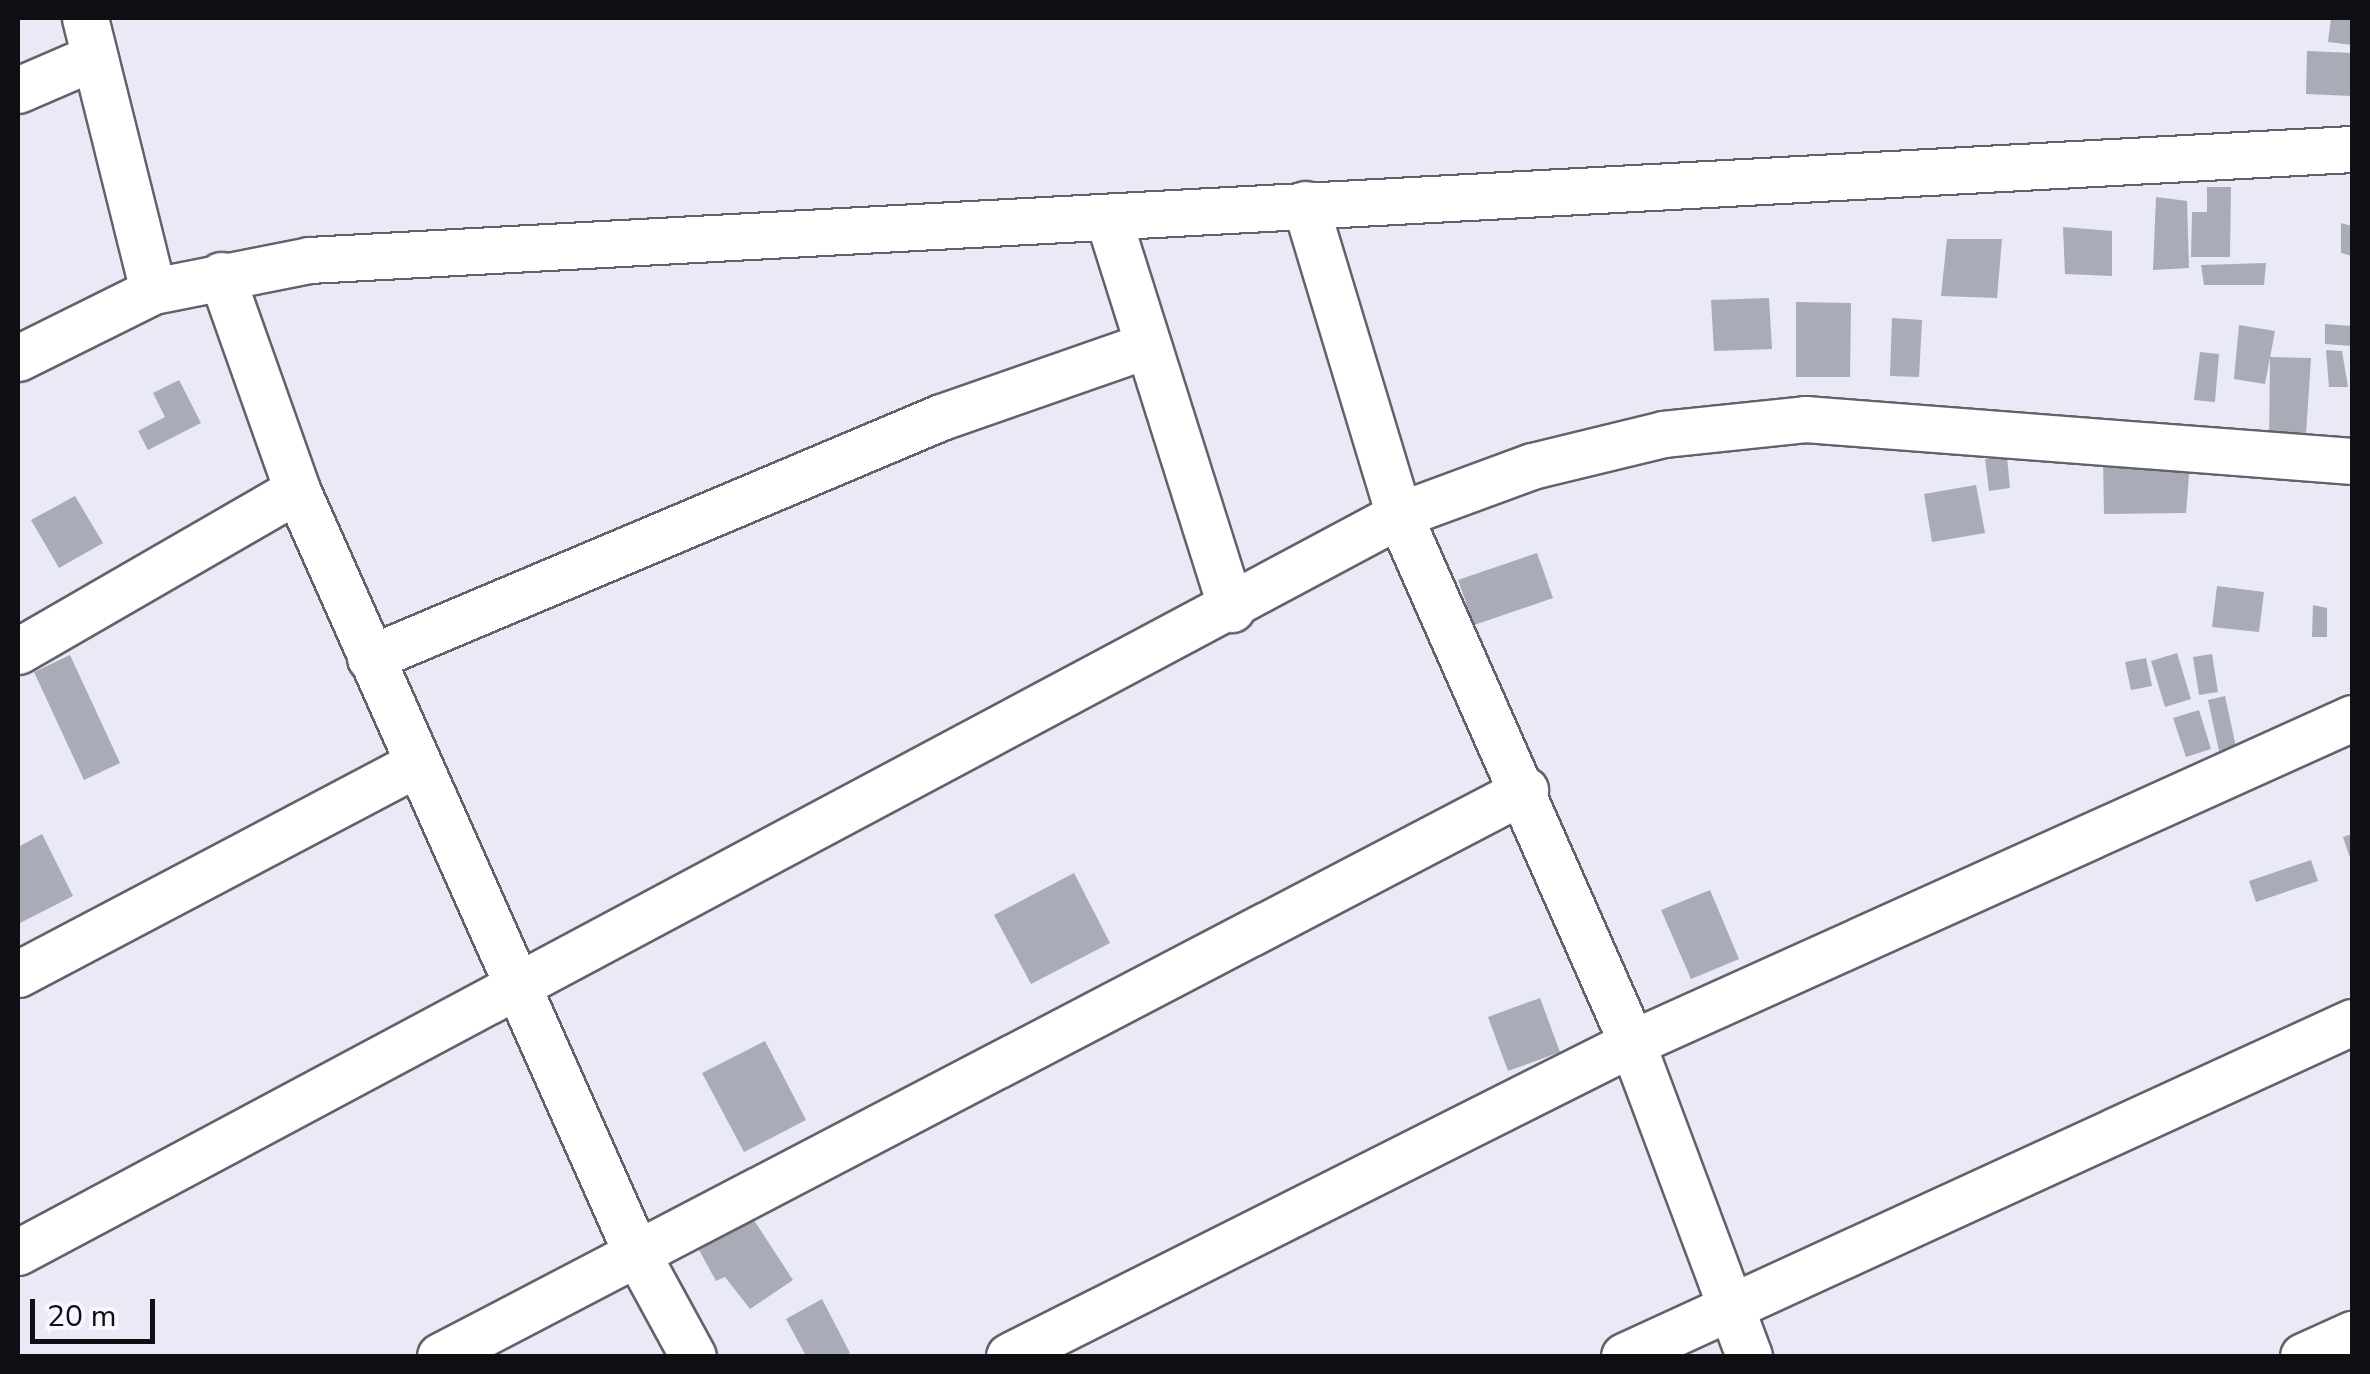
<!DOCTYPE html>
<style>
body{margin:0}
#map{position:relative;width:2370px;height:1374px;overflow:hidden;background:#e9eaf6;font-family:"Nunito Sans",sans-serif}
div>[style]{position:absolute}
.building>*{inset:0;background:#a9abb6}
.roads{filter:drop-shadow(2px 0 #61626c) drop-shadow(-2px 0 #61626c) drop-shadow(0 2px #61626c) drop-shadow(0 -2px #61626c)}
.minor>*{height:45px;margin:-22.5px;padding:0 22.5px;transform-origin:22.5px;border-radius:22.5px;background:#fff}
span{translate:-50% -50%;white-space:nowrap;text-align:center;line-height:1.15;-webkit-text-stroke:8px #f7f8ff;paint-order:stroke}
.frame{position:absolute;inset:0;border:20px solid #0f0f13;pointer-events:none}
.scale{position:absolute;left:30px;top:1299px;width:125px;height:45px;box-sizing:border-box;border:5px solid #0f0f13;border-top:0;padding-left:12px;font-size:30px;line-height:35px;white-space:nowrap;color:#0f0f13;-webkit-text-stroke:8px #f7f8ff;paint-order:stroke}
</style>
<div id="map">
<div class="building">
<i style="clip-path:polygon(2331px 18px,2352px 18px,2352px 45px,2328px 42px)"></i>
<i style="clip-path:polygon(2307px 51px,2352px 53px,2352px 96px,2306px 94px)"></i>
<i style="clip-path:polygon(2207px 187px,2231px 187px,2230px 257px,2191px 257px,2192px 212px,2207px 212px)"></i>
<i style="clip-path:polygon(2156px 197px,2187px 201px,2189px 268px,2153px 270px)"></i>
<i style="clip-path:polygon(2341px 223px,2352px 226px,2352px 256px,2341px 253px)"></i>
<i style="clip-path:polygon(2063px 227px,2112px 231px,2112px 276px,2065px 274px)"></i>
<i style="clip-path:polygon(1947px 239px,2002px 239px,1997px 298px,1941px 296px)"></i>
<i style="clip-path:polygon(2266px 263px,2264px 285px,2204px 285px,2201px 265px)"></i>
<i style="clip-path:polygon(1769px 298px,1772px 349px,1714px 351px,1711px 300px)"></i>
<i style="clip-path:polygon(1796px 302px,1851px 303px,1850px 377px,1796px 377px)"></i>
<i style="clip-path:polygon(1892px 318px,1922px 320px,1919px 377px,1890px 376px)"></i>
<i style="clip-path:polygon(2325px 324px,2352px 326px,2352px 346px,2325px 344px)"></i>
<i style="clip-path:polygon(2239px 325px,2275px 331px,2265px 384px,2234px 379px)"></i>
<i style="clip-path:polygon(2326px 350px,2342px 351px,2348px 387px,2329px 387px)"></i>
<i style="clip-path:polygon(2200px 352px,2219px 354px,2215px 402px,2194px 400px)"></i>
<i style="clip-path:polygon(2270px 357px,2311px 358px,2305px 450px,2269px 444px)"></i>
<i style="clip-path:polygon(179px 380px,201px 423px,148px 450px,138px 431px,165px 417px,153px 393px)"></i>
<i style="clip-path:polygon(2103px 454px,2190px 463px,2186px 513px,2104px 514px)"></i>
<i style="clip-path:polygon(2007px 457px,2010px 488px,1989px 491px,1985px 459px)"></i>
<i style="clip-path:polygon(1976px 485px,1985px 533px,1932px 542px,1924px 494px)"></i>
<i style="clip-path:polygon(75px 496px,103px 543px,59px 568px,31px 520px)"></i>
<i style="clip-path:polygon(1537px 553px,1553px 598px,1474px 625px,1458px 580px)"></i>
<i style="clip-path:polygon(2217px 586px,2264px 592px,2259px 632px,2212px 627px)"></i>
<i style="clip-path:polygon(2313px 605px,2327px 608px,2327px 637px,2312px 637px)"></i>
<i style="clip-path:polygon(2177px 653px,2191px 699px,2165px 707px,2151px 661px)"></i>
<i style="clip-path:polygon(2212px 654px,2218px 692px,2199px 695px,2193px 657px)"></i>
<i style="clip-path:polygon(70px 655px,120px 763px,84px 780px,34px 672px)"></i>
<i style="clip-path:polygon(2146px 658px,2152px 686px,2131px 690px,2125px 662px)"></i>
<i style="clip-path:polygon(2225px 696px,2236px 747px,2219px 751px,2208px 700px)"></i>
<i style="clip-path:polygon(2199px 710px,2211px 749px,2186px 757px,2173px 718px)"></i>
<i style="clip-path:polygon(42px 834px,73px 896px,18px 924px,18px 847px)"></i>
<i style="clip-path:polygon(2352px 834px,2352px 864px,2343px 837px)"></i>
<i style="clip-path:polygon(2311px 860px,2318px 881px,2256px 902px,2249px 881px)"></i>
<i style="clip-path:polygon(1074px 873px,1110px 943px,1031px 984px,994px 915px)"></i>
<i style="clip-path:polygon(1710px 890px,1739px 959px,1691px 979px,1661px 910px)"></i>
<i style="clip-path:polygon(1540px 998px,1560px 1052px,1508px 1071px,1488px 1017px)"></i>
<i style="clip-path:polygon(765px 1041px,806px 1120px,744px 1152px,702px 1073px)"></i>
<i style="clip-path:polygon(750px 1214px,793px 1280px,750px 1309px,725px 1277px,716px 1281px,699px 1250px)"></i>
<i style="clip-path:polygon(822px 1299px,850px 1353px,843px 1356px,806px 1356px,786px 1319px)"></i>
</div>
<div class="roads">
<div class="minor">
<i style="left:85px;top:18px;width:281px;rotate:76deg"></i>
<i style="left:18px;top:90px;width:81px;rotate:-23.4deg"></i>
<i style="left:1305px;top:204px;width:325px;rotate:73.2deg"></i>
<i style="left:1399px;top:515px;width:577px;rotate:66.19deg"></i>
<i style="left:1632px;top:1043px;width:334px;rotate:69.5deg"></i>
<i style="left:1109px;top:221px;width:407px;rotate:72.5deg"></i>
<i style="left:221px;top:275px;width:228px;rotate:70.5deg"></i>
<i style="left:297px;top:490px;width:830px;rotate:66.03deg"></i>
<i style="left:634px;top:1248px;width:123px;rotate:61.4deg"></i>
<i style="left:18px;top:358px;width:151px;rotate:-26.4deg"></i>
<i style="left:153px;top:291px;width:159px;rotate:-11.2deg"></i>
<i style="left:309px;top:260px;width:2046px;rotate:-3.11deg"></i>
<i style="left:18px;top:651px;width:322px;rotate:-30deg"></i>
<i style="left:370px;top:658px;width:620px;rotate:-22.88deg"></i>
<i style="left:941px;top:417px;width:219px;rotate:-19.2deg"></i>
<i style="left:18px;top:974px;width:451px;rotate:-27.8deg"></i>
<i style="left:18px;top:1252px;width:1565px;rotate:-28.09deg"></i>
<i style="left:1399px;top:515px;width:142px;rotate:-20.2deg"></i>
<i style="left:1532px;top:466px;width:135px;rotate:-13.7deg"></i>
<i style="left:1663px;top:434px;width:143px;rotate:-6deg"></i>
<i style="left:1805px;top:419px;width:549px;rotate:4.39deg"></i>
<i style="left:440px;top:1356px;width:1224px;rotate:-27.55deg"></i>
<i style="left:1009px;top:1356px;width:697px;rotate:-26.68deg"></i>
<i style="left:1632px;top:1043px;width:790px;rotate:-24.29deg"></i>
<i style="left:1624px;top:1356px;width:801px;rotate:-24.65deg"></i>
<i style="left:2303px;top:1356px;width:54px;rotate:-24.2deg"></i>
</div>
</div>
<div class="frame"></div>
<div class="scale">20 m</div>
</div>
